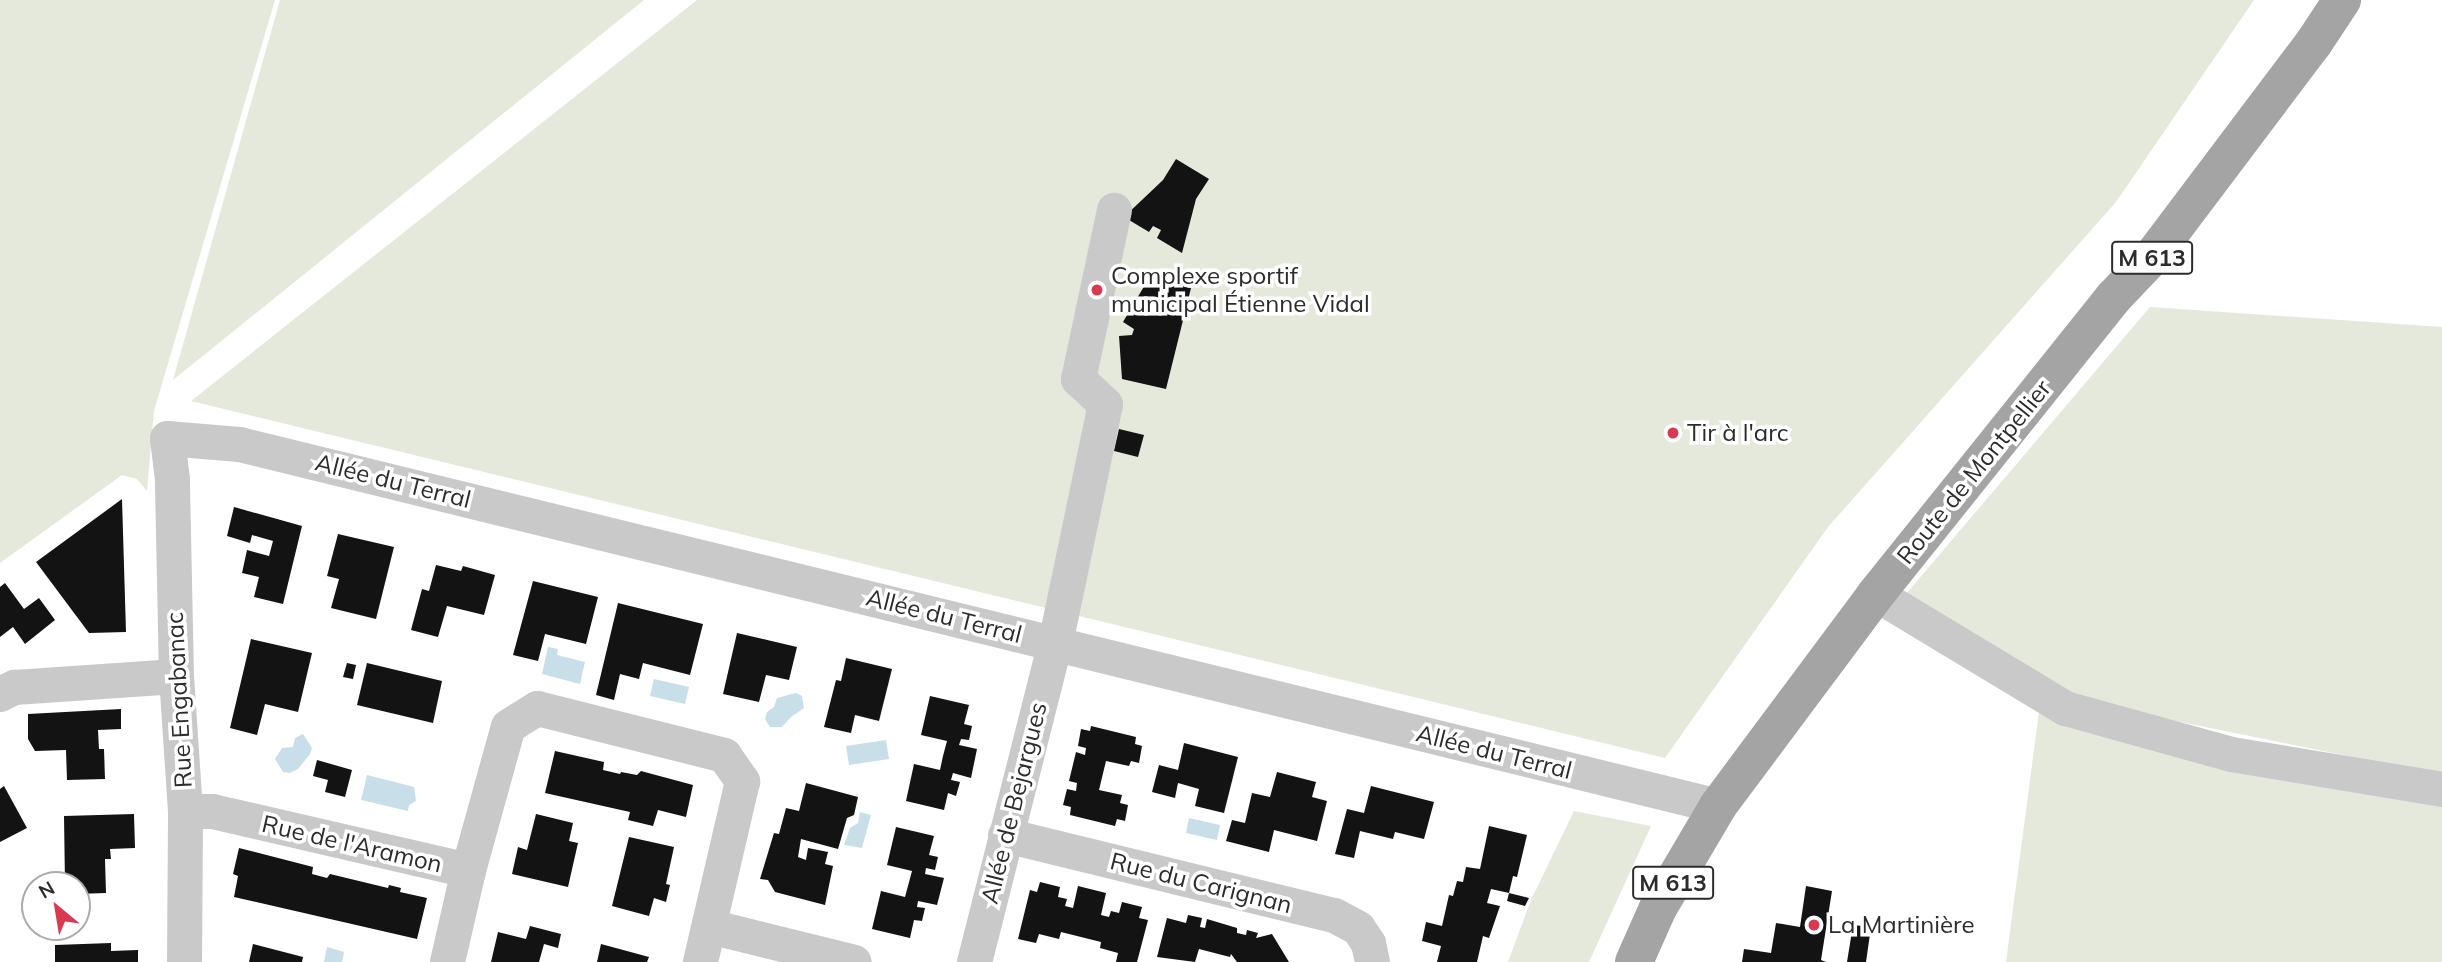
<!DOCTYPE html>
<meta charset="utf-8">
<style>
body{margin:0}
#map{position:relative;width:2442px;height:962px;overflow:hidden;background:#fff;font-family:Mulish,sans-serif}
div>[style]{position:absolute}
.green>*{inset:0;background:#e4e9db}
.water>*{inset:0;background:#c8dee8}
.building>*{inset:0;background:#131313}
.minor>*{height:35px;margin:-17.5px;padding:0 17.5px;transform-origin:17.5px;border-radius:17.5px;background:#c9c9c9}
.major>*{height:38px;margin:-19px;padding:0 19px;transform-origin:19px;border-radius:19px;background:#a4a4a4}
.dots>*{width:19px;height:19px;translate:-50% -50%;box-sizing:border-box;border:4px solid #fff;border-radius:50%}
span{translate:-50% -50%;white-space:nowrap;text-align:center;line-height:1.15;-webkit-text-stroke:7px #fff;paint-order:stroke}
.shield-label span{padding:2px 5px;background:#fff;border:2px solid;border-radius:5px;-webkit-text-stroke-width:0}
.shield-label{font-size:23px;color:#2c2c2c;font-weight:700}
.poi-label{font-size:24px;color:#2c2c2c}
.left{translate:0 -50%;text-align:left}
.street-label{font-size:24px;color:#2c2c2c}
.north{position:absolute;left:21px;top:871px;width:70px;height:70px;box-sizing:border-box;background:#fff;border:2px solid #ababab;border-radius:50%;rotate:330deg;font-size:19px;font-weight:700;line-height:28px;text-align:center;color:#2c2c2c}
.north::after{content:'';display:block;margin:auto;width:24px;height:32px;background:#d73a51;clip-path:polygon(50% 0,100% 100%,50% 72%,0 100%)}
</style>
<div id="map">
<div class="green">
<i style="clip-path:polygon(0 0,275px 0,154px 411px,147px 491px,137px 479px,122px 475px,0 563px)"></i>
<i style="clip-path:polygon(280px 0,644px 0,173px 380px)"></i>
<i style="clip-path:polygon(697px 0,2254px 0,2116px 202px,1828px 527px,1665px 758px,191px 401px)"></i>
<i style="clip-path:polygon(2150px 307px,2442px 327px,2442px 775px,2067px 699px,1900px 601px)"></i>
<i style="clip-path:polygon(2039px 712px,2442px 798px,2442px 962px,2006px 962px)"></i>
<i style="clip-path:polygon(1574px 811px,1651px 826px,1589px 962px,1508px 962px,1531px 900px)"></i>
</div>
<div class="water">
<i style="clip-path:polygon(548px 647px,558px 649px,557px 655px,585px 662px,580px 684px,542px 674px)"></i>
<i style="clip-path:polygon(654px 679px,689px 687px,685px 704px,650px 696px)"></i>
<i style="clip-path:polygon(796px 693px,802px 696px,804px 708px,791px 717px,782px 727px,770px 727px,765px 719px,767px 712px,774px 707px,777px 698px)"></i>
<i style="clip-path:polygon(303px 734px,312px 748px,310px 754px,298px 769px,290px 773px,283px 772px,275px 759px,282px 748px,293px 747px,295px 738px)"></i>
<i style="clip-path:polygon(886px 740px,889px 759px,849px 765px,846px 746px)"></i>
<i style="clip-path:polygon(367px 775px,414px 787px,416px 801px,409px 805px,408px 811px,361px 800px)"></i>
<i style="clip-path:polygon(860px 812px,871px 815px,862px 848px,844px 845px,850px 828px,858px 823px)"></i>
<i style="clip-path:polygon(1189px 818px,1220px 825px,1217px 840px,1186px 833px)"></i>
<i style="clip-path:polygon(327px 947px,344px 952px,342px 962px,324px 962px)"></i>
</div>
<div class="building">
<i style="clip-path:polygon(1176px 159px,1209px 179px,1196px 199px,1182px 253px,1157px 238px,1161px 230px,1153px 226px,1149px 232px,1124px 217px,1163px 180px)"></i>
<i style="clip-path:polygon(1149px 278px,1191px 288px,1166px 389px,1122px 379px,1119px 336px,1132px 335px,1134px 329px,1123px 322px)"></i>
<i style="clip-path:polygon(1119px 429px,1144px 435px,1138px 457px,1114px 451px)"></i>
<i style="clip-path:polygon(122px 499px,126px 632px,89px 633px,36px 562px)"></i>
<i style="clip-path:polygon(234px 507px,302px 526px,283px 604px,254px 597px,259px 577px,242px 573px,247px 550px,269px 556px,273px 541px,252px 535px,250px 543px,227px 536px)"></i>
<i style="clip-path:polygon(338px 534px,394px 547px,376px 619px,331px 608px,339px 579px,327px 576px)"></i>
<i style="clip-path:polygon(436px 565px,461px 571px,463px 566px,495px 575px,484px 615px,447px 606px,438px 637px,411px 630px,422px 589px,429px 591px)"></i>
<i style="clip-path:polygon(533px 581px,598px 597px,586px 644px,545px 634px,538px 661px,513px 655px)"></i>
<i style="clip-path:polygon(5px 583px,24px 609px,39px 598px,55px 620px,25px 644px,13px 627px,0 637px,0 587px)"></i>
<i style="clip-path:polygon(618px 603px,703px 624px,690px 675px,643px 663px,639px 679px,620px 674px,614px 700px,596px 695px)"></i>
<i style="clip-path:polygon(737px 633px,797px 647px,789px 680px,766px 675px,759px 702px,723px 694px)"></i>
<i style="clip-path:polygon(251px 639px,312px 653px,298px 712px,265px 704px,257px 735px,230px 728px)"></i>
<i style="clip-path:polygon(846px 658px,892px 669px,879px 721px,855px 715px,851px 733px,824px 727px,836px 680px,841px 681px)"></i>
<i style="clip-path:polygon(347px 663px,356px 665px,353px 679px,343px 677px)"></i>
<i style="clip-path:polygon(367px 663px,442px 681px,433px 723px,357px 705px)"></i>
<i style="clip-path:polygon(930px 696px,969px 705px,964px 724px,972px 726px,969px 740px,961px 739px,959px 745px,977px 749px,971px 778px,953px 773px,951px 780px,960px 782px,956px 796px,948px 793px,944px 810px,906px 801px,914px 764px,940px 770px,943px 756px,947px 741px,921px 735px)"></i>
<i style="clip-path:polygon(121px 709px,121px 729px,98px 730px,99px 749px,104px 749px,105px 779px,67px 780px,66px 750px,35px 751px,28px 739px,28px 714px)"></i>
<i style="clip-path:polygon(1091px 726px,1136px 737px,1135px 744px,1142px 746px,1139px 763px,1131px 761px,1129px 766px,1106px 761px,1099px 790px,1122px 795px,1120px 803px,1128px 805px,1125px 821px,1117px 819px,1115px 826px,1070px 815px,1071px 807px,1063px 805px,1067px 789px,1076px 791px,1077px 783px,1069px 781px,1076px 752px,1085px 755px,1086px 748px,1078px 746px,1081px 729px,1090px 731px)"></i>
<i style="clip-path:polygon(1184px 743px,1238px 757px,1224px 813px,1195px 806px,1199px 789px,1178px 783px,1175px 798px,1152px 792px,1159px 765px,1178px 770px)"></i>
<i style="clip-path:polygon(555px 751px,604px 762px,603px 770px,620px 774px,621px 772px,637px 775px,641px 771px,693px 785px,686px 817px,658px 810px,653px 826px,628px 820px,630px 812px,545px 793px)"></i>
<i style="clip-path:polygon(317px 760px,352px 770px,345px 797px,325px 792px,328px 780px,313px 776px)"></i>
<i style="clip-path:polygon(1277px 772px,1316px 782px,1312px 797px,1327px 801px,1317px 841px,1274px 830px,1269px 852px,1226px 841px,1232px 820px,1245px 823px,1252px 793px,1270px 797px)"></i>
<i style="clip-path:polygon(806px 783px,858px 797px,854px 815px,847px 818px,838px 849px,801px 839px,798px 857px,806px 860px,808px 848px,828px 852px,825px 864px,833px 866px,825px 905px,775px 892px,768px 880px,760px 879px,774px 833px,779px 834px,786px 808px,799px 811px)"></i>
<i style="clip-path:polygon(4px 786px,27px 828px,0 842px,0 789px)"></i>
<i style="clip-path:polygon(1371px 786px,1434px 802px,1424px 839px,1395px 832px,1393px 839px,1360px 831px,1354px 858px,1335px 854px,1347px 809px,1364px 813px)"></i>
<i style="clip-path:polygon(134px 814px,135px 848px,110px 849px,111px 859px,105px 859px,106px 893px,77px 894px,77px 885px,65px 885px,64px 816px)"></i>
<i style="clip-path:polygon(536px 814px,573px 823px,569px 841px,578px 843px,568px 887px,512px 874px,518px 847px,527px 850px)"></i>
<i style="clip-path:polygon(1489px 826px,1527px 835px,1517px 877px,1513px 876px,1509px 893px,1491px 889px,1487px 903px,1500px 906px,1489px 938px,1483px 936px,1477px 962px,1437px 962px,1441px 946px,1422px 941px,1426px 922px,1442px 926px,1449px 895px,1453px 896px,1457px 881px,1463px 882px,1466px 867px,1480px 869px)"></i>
<i style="clip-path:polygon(896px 827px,934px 836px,929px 855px,938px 857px,935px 870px,926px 868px,925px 874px,944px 878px,937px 905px,918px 901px,917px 907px,925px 908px,922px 921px,914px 920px,910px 938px,872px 929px,881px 891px,905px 897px,912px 871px,887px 865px)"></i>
<i style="clip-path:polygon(629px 837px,674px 847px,666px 884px,670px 885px,666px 902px,654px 898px,649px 916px,612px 906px)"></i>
<i style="clip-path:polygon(239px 848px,313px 867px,312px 874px,327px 878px,330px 874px,388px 888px,389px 885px,401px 888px,400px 892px,427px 898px,417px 939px,234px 897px,238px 876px,233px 874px)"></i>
<i style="clip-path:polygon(1040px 882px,1060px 887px,1058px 897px,1067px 899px,1065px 906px,1073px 908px,1078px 886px,1106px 893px,1101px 915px,1109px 917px,1111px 911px,1119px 913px,1122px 902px,1142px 907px,1139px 918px,1148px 920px,1137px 962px,1116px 962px,1118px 953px,1100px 948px,1101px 942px,1061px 932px,1059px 939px,1039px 934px,1036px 943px,1018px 939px,1030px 890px,1037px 892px)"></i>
<i style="clip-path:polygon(1806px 886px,1832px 891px,1821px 960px,1826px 962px,1742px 962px,1744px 949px,1771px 953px,1776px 923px,1800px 927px)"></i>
<i style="clip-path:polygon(1509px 893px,1529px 898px,1525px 906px,1507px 901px)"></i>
<i style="clip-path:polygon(1188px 915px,1202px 918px,1200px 927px,1205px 928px,1207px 919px,1237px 928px,1237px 933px,1246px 935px,1247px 930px,1258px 933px,1256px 938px,1272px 934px,1289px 962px,1237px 962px,1231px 954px,1230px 957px,1199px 949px,1195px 962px,1157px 957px,1167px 918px,1186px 923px)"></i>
<i style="clip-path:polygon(1853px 925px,1871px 927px,1866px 962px,1847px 962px)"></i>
<i style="clip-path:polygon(530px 926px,561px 934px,558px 948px,544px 944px,539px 962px,491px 962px,498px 932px,526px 939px)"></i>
<i style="clip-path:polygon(111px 943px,111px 951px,138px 950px,138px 962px,55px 962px,55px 945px)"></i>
<i style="clip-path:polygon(253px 944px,303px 957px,302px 962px,249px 962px)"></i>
<i style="clip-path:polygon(601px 944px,649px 957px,647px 962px,597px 962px)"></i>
</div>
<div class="minor">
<i style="left:1876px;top:594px;width:221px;rotate:31.1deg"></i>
<i style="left:2065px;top:708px;width:172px;rotate:15.5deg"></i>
<i style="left:2231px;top:754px;width:214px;rotate:9.4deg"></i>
<i style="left:0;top:694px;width:16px;rotate:-27deg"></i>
<i style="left:14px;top:687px;width:162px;rotate:-3.9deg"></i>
<i style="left:185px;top:811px;width:27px"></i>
<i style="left:212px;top:811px;width:263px;rotate:13deg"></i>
<i style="left:468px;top:870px;width:94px;rotate:102.9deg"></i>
<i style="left:1005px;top:835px;width:339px;rotate:13.7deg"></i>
<i style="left:1334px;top:915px;width:27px;rotate:28deg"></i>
<i style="left:1358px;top:928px;width:18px;rotate:56deg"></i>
<i style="left:1368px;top:943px;width:19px;rotate:78deg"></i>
<i style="left:468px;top:870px;width:149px;rotate:-74.5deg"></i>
<i style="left:508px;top:726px;width:34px;rotate:-32deg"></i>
<i style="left:537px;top:708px;width:193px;rotate:14.1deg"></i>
<i style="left:724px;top:755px;width:32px;rotate:55deg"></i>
<i style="left:742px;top:781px;width:186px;rotate:103.1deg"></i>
<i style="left:709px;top:926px;width:149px;rotate:13.9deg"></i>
<i style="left:184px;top:962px;width:151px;rotate:-89.6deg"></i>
<i style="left:185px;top:811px;width:135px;rotate:-93.8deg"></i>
<i style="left:176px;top:676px;width:197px;rotate:-91.2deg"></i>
<i style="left:172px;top:479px;width:41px;rotate:-97deg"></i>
<i style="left:167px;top:438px;width:72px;rotate:4.8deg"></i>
<i style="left:239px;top:444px;width:1523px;rotate:13.75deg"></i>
<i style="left:974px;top:962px;width:329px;rotate:-75.8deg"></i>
<i style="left:1055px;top:643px;width:244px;rotate:-78.2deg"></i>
<i style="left:1105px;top:404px;width:37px;rotate:-137deg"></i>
<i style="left:1078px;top:379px;width:173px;rotate:-78deg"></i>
</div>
<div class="major">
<i style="left:1634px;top:962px;width:59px;rotate:-66deg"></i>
<i style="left:1658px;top:908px;width:118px;rotate:-59.5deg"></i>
<i style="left:1718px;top:806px;width:264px;rotate:-53.3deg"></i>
<i style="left:1876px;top:594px;width:381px;rotate:-51.3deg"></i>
<i style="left:2114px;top:297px;width:57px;rotate:-46.4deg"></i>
<i style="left:2153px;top:256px;width:266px;rotate:-53deg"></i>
<i style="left:2313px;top:44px;width:53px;rotate:-56.6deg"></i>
</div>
<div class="dots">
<i style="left:1097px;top:290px;background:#d73a51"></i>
<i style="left:1673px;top:433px;background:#d73a51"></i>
<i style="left:1814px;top:925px;background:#d73a51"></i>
</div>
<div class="shield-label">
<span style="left:2152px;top:258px">M 613</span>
<span style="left:1673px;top:883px">M 613</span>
</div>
<div class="poi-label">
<span class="left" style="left:1111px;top:290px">Complexe sportif<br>municipal Étienne Vidal</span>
<span class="left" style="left:1687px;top:433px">Tir à l'arc</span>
<span class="left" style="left:1828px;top:925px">La Martinière</span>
</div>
<div class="street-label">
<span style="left:1974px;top:472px;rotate:-51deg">Route de Montpellier</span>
<span style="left:393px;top:481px;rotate:14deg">Allée du Terral</span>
<span style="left:944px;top:616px;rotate:14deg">Allée du Terral</span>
<span style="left:179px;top:700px;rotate:-93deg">Rue Engabanac</span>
<span style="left:1494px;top:752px;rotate:14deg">Allée du Terral</span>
<span style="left:1014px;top:803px;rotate:-76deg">Allée de Bejargues</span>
<span style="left:352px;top:844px;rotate:13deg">Rue de l'Aramon</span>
<span style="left:1201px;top:883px;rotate:14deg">Rue du Carignan</span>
</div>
<div class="north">N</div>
</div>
